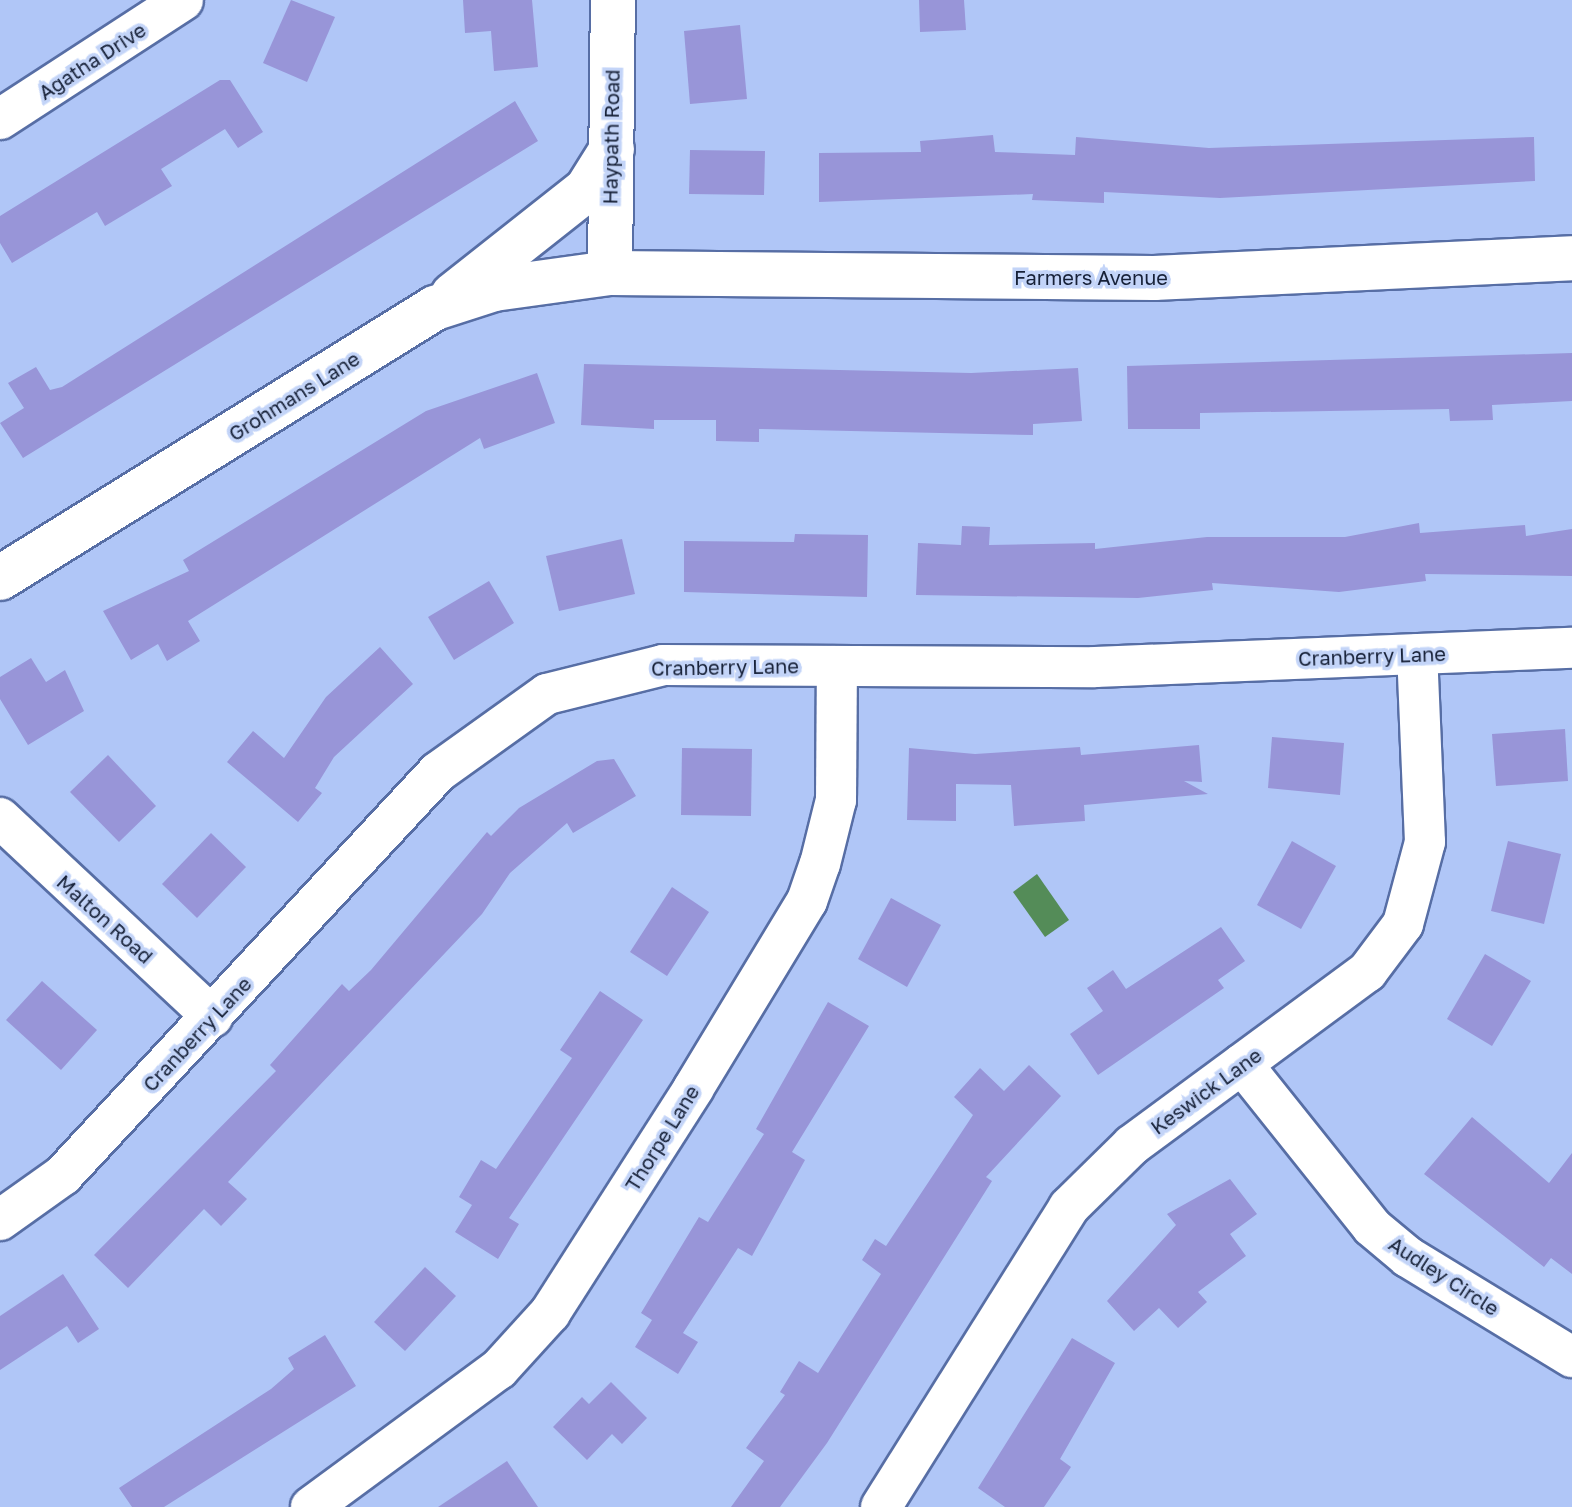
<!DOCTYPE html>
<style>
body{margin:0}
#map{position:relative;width:1572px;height:1507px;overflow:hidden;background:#b0c6f7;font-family:"Golos Text",sans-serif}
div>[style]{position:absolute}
.water>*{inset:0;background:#548c58}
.building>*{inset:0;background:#9895d8}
.roads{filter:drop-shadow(2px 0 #576ea5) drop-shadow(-2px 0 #576ea5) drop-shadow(0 2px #576ea5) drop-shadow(0 -2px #576ea5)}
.street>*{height:40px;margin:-20px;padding:0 20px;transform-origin:20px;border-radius:20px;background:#fff}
.secondary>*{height:44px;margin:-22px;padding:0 22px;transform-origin:22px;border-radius:22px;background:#fff}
span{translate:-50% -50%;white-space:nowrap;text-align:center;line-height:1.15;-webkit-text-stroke:7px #c3d4f8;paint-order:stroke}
.street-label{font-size:20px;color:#172138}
</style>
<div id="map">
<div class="water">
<i style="clip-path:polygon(1037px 874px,1069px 920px,1045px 937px,1013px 892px)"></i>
</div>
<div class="building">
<i style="clip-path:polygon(291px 0,335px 17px,307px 82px,263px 63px)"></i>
<i style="clip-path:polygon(463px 0,532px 0,538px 67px,494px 71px,491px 31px,465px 33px)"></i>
<i style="clip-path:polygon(919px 0,964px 0,966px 30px,920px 32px)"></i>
<i style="clip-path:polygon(740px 25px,747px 99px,690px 104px,684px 31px)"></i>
<i style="clip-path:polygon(220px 80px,230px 80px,263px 132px,238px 148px,225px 129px,161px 169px,172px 186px,105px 226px,97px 212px,12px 263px,0 243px,0 216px)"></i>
<i style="clip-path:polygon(515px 101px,538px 141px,23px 458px,0 423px,24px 408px,8px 383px,36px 367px,50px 390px,62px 387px)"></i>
<i style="clip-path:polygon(993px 135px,995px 152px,1075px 155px,1076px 137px,1209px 148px,1534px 137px,1535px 181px,1220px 198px,1104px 192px,1104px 203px,1032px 200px,1033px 194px,819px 202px,819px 153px,921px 152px,920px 141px)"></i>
<i style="clip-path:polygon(690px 150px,765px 151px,764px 195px,689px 194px)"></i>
<i style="clip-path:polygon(1572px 353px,1572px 401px,1492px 405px,1493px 420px,1450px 421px,1449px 409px,1200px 413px,1200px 429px,1128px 429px,1127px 366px)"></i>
<i style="clip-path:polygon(584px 364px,971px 373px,1078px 368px,1082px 421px,1033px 424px,1033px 435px,759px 429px,759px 442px,716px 441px,716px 420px,654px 420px,654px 429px,581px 425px)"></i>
<i style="clip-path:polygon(537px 373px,555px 423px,484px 449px,480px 438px,188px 621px,200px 641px,167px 661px,158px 644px,131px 660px,103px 611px,189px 571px,183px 560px,426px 411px)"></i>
<i style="clip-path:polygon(1419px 523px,1420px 533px,1525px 525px,1526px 536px,1572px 529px,1572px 576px,1425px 574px,1426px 581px,1339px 592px,1212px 583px,1213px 590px,1138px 598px,916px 595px,918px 543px,961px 545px,962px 526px,990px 527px,989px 545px,1095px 543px,1095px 549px,1207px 537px,1345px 537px)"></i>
<i style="clip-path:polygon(795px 534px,868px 535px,867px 597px,684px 592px,684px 541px,794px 542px)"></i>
<i style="clip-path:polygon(622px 539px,635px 594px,559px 611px,546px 556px)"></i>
<i style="clip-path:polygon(489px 581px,514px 623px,454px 660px,428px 617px)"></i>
<i style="clip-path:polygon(380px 647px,413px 684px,334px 757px,315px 788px,322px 793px,298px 822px,227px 762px,253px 731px,284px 758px,326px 697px)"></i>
<i style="clip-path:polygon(31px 658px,46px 682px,65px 670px,84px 711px,28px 745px,0 699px,0 677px)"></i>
<i style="clip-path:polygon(1565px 729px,1568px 781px,1496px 786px,1492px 734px)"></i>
<i style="clip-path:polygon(1272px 737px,1344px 743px,1340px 795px,1268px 788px)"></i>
<i style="clip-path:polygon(1199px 745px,1202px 782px,1184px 781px,1208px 794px,1084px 805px,1085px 821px,1014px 826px,1011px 785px,956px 784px,956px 821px,907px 820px,909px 748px,975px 754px,1080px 747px,1081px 755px)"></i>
<i style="clip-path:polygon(682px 748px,752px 749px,751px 816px,681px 815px)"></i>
<i style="clip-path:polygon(108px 755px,156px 806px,119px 842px,70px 792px)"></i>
<i style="clip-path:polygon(614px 759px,636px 796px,573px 833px,567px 823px,510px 873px,482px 914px,228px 1182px,247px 1199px,221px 1226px,204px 1209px,128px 1288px,94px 1255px,276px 1071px,270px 1065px,342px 984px,349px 991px,371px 970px,487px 832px,491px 836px,519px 808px,597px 761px)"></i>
<i style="clip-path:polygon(211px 833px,246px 867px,197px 918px,162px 884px)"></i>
<i style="clip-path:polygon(1292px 841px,1336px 866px,1301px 929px,1257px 905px)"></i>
<i style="clip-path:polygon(1508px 841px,1561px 854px,1544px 924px,1491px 911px)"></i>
<i style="clip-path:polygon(672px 887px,709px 912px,667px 976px,630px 952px)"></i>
<i style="clip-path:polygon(891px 898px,941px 925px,907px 987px,858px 959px)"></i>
<i style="clip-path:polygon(1221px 927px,1245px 961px,1218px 980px,1224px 988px,1098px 1075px,1070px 1034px,1103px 1011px,1087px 988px,1113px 970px,1126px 989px)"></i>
<i style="clip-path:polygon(1485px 954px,1531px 981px,1492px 1046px,1447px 1019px)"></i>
<i style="clip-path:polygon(42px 981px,97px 1030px,61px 1070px,6px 1020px)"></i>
<i style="clip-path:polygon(600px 991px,643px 1020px,509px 1218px,519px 1224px,498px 1259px,455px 1232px,472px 1205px,459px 1197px,481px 1160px,496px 1169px,572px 1058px,560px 1050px)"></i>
<i style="clip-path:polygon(828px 1002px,869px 1026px,792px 1152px,805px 1160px,752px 1256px,738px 1248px,683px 1333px,698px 1342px,678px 1374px,635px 1347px,652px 1320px,641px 1313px,699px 1217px,708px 1222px,764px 1134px,756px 1129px)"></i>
<i style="clip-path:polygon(1029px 1065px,1061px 1096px,986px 1177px,992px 1181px,827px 1443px,780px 1507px,731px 1507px,764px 1461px,746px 1448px,785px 1395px,780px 1392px,799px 1361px,818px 1373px,881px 1274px,862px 1260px,875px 1239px,886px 1246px,973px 1115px,954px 1097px,980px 1068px,1004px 1091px)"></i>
<i style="clip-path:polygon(1472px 1117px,1549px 1183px,1572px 1153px,1572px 1274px,1551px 1258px,1544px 1267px,1424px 1174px)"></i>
<i style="clip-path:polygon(1230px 1179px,1257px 1214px,1230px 1234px,1246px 1256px,1198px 1292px,1207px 1302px,1178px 1328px,1159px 1308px,1134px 1331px,1107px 1301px,1176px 1225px,1167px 1214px)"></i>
<i style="clip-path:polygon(425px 1267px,456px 1296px,405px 1351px,374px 1322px)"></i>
<i style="clip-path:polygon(63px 1274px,99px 1329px,78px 1343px,67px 1326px,0 1370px,0 1316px)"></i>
<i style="clip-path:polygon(325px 1335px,356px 1386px,164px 1507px,132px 1507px,119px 1488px,271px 1389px,294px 1369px,288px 1358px)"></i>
<i style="clip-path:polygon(1072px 1338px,1115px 1363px,1060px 1459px,1071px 1467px,1044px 1507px,1005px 1507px,978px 1488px)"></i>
<i style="clip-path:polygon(611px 1382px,647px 1418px,622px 1444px,612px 1434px,587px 1460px,553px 1427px,582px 1397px,589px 1404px)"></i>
<i style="clip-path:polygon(507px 1461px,538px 1507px,438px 1507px)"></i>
</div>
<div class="roads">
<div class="street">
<i style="left:0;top:119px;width:218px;rotate:-33deg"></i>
<i style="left:0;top:818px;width:291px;rotate:43.1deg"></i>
<i style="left:1242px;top:1064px;width:208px;rotate:51.4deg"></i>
<i style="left:1372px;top:1227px;width:47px;rotate:39.8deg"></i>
<i style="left:1408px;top:1257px;width:192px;rotate:31.4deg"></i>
<i style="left:0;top:1220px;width:77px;rotate:-35.5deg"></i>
<i style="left:63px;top:1175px;width:550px;rotate:-47.06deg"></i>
<i style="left:438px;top:772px;width:134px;rotate:-35.6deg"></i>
<i style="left:547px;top:694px;width:120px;rotate:-14deg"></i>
<i style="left:663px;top:665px;width:432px;rotate:0.3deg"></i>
<i style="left:1095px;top:667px;width:477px;rotate:-2.3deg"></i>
<i style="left:311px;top:1507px;width:233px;rotate:-36.3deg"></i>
<i style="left:499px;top:1369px;width:76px;rotate:-47.7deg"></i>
<i style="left:550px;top:1313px;width:266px;rotate:-57.4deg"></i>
<i style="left:693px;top:1089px;width:220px;rotate:-58.8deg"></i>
<i style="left:807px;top:901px;width:39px;rotate:-71deg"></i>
<i style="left:820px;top:864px;width:66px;rotate:-76deg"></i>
<i style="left:836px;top:800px;width:134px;rotate:-89.6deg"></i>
<i style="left:881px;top:1507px;width:354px;rotate:-57.9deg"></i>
<i style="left:1069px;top:1207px;width:88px;rotate:-44.5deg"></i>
<i style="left:1132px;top:1145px;width:292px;rotate:-36.4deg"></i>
<i style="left:1367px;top:972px;width:60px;rotate:-53.1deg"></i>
<i style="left:1403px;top:924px;width:85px;rotate:-75deg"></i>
<i style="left:1425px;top:842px;width:188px;rotate:-92.4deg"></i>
</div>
<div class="secondary">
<i style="left:610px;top:273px;width:273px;rotate:-89.4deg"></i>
<i style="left:453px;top:295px;width:171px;rotate:-38.3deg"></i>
<i style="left:587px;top:189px;width:47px;rotate:-58deg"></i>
<i style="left:0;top:578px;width:512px;rotate:-31.83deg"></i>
<i style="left:435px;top:308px;width:62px;rotate:-17.9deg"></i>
<i style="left:494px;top:289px;width:117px;rotate:-7.9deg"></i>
<i style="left:610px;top:273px;width:544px;rotate:0.53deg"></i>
<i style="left:1154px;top:278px;width:418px;rotate:-2.7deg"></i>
</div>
</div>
<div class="street-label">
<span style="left:92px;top:61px;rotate:-33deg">Agatha Drive</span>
<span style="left:611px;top:137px;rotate:-89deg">Haypath Road</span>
<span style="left:1091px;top:277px">Farmers Avenue</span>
<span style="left:294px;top:396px;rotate:-32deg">Grohmans Lane</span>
<span style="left:1372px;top:656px;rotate:-2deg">Cranberry Lane</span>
<span style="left:725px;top:667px;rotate:-1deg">Cranberry Lane</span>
<span style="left:105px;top:919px;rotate:42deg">Malton Road</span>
<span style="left:197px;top:1034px;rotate:-47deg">Cranberry Lane</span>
<span style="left:1206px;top:1091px;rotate:-36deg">Keswick Lane</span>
<span style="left:662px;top:1138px;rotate:-58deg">Thorpe Lane</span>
<span style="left:1444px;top:1276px;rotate:33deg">Audley Circle</span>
</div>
</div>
